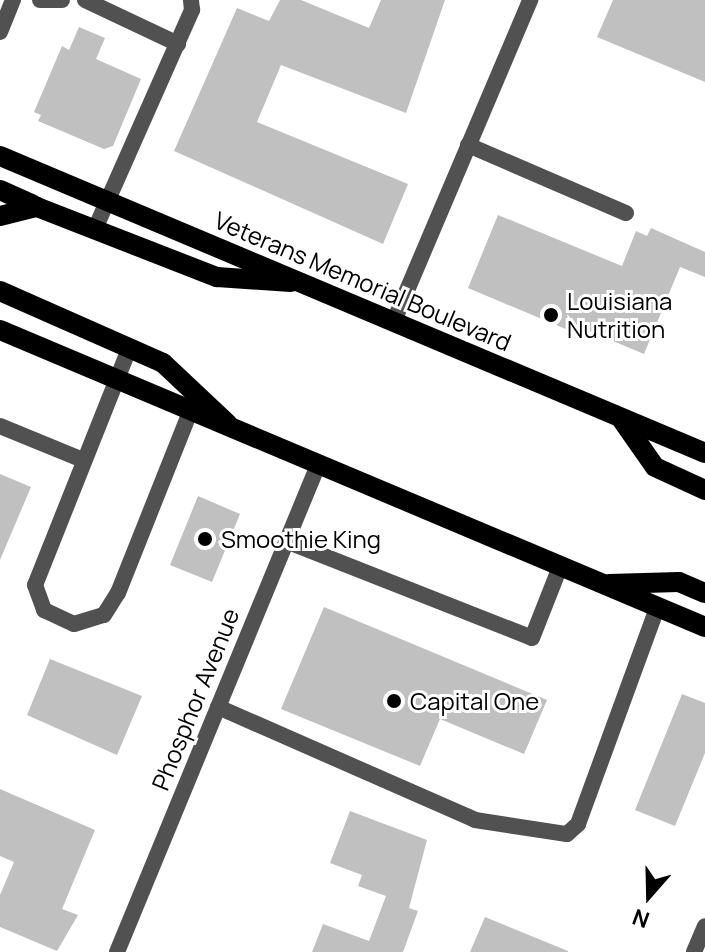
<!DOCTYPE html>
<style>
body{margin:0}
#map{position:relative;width:705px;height:952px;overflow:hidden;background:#fff;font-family:Manrope,sans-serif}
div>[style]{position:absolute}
.building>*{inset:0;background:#c0c0c0}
.service>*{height:16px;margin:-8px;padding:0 8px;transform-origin:8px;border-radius:8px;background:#515151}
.minor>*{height:16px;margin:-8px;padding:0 8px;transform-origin:8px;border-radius:8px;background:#515151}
.primary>*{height:20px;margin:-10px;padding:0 10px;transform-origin:10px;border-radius:10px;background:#000}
.dots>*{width:22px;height:22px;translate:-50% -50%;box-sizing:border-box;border:4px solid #fff;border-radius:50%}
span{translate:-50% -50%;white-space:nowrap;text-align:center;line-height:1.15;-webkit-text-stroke:6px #fff;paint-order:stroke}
.street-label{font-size:24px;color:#000}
.poi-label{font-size:24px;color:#000}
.left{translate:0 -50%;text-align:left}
.north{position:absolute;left:609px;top:856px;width:80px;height:80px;-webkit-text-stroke:6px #fff;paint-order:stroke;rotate:200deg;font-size:22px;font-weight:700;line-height:32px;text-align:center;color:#000}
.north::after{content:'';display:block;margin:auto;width:28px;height:36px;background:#000;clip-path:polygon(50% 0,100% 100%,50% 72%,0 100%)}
</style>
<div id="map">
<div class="building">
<i style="clip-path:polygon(280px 0,301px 0,369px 28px,381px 0,445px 0,406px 113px,281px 65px,257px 122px,408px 184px,383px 244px,174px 151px,237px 8px,269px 21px)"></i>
<i style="clip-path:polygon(613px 0,705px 0,705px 82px,597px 37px)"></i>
<i style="clip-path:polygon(79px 27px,105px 38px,96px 59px,141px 79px,113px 146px,104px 149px,38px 121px,41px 115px,34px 112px,62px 46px,69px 50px)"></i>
<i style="clip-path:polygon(498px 215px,622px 266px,636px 231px,647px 236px,651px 228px,705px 252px,705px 277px,680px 267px,644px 354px,589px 331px,587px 338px,468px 288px)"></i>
<i style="clip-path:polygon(0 474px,31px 487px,0 560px)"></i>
<i style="clip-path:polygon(198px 496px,240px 514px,212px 582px,170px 565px)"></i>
<i style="clip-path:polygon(324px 607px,547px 700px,524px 754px,440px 719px,420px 766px,281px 709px)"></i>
<i style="clip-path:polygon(50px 659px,142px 696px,117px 755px,27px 715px)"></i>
<i style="clip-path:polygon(682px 694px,705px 703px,705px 753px,675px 826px,635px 810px)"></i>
<i style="clip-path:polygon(0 789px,95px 830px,62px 909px,78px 915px,57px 951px,0 927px,0 895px,14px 862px,0 856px)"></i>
<i style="clip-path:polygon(350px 811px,427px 840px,409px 908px,418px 911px,403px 952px,312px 952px,323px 924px,369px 941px,386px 896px,358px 886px,362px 875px,330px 863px)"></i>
<i style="clip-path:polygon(485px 917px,568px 951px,568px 952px,470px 952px)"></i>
</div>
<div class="service">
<i style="left:40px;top:0;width:22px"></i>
<i style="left:85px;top:0;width:103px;rotate:25.3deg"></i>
<i style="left:468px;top:145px;width:172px;rotate:23.3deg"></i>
<i style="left:95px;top:229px;width:240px;rotate:-66.1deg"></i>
<i style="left:192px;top:10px;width:10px;rotate:-96deg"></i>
<i style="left:129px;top:349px;width:254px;rotate:111.7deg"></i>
<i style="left:35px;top:585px;width:27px;rotate:70deg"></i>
<i style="left:44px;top:610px;width:33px;rotate:25deg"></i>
<i style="left:74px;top:624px;width:31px;rotate:-17deg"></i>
<i style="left:104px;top:615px;width:26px;rotate:-58deg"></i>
<i style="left:118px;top:593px;width:206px;rotate:-68.3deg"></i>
<i style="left:0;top:426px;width:90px;rotate:22.3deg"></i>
<i style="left:286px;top:541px;width:264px;rotate:21.5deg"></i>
<i style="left:532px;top:638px;width:76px;rotate:-68.5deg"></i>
<i style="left:218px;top:707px;width:281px;rotate:23.7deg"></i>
<i style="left:475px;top:820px;width:93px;rotate:8.7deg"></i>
<i style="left:567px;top:834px;width:15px;rotate:-42deg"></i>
<i style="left:578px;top:824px;width:230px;rotate:-69.9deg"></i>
</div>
<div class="minor">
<i style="left:0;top:32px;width:35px;rotate:-68deg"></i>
<i style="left:394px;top:321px;width:349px;rotate:-67deg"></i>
<i style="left:117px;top:952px;width:527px;rotate:-67.57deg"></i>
<i style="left:694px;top:952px;width:28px;rotate:-67deg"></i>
</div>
<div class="primary">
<i style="left:0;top:156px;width:765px;rotate:22.84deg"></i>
<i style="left:0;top:190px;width:36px;rotate:24deg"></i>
<i style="left:0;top:216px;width:38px;rotate:-14deg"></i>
<i style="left:37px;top:207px;width:193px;rotate:21.3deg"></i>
<i style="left:217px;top:277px;width:74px;rotate:3.9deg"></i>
<i style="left:0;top:291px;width:178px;rotate:23.8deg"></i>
<i style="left:163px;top:363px;width:89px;rotate:43.2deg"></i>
<i style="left:0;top:330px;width:765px;rotate:22.84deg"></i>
<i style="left:622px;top:420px;width:57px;rotate:54.9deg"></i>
<i style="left:655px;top:467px;width:55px;rotate:24.7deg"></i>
<i style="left:609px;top:584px;width:70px;rotate:-1.6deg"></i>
<i style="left:679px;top:582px;width:28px;rotate:23deg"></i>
</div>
<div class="dots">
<i style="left:551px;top:315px;background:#000"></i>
<i style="left:205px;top:539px;background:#000"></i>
<i style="left:394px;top:701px;background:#000"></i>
</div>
<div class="street-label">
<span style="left:363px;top:281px;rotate:23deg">Veterans Memorial Boulevard</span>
<span style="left:195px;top:699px;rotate:-68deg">Phosphor Avenue</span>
</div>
<div class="poi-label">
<span class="left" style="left:567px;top:315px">Louisiana<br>Nutrition</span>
<span class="left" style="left:221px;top:539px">Smoothie King</span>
<span class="left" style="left:410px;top:701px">Capital One</span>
</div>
<div class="north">N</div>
</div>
